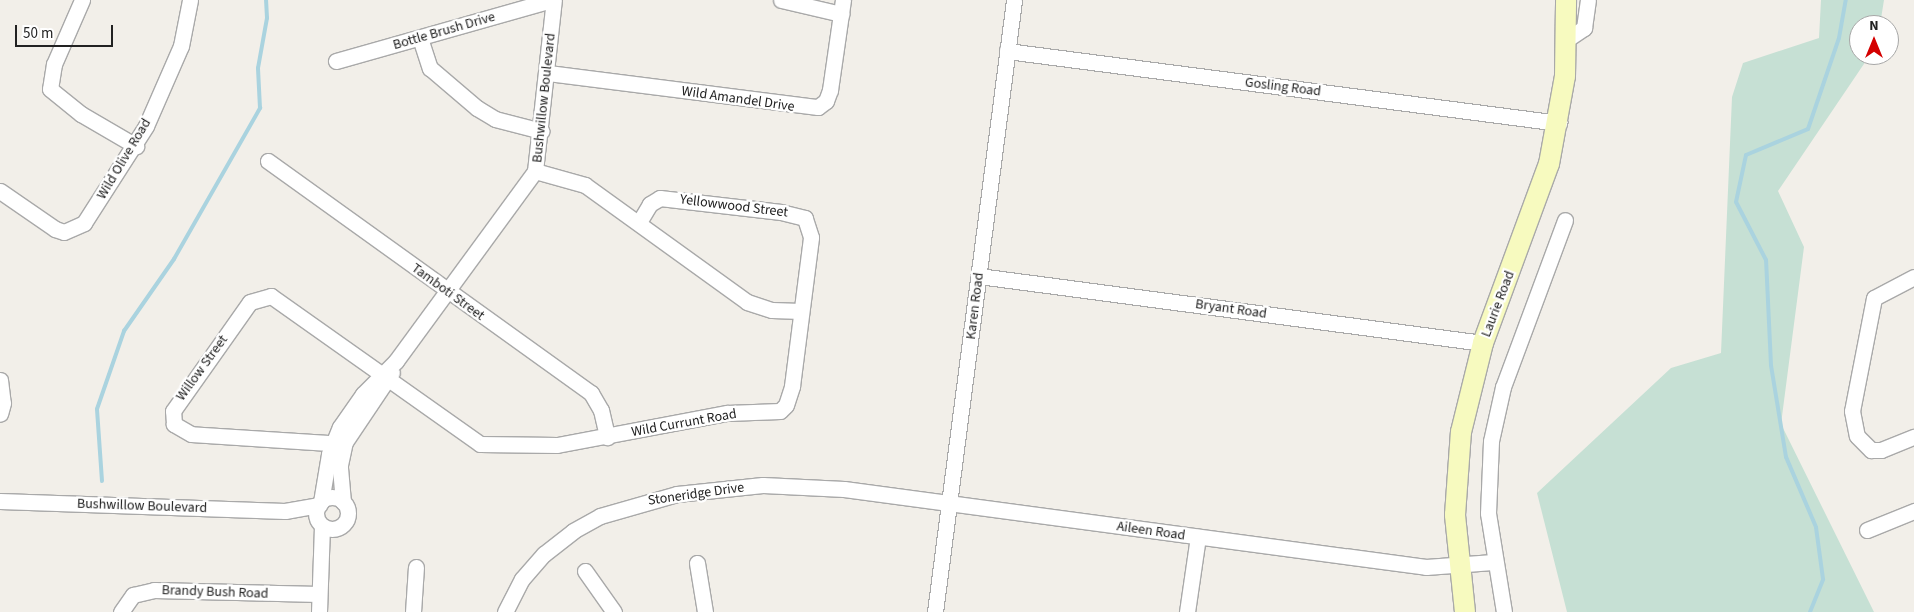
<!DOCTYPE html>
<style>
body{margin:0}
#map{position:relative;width:1914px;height:612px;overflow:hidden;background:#f2efe9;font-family:"Source Sans 3",sans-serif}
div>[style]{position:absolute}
.wetland>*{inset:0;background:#c6e0d4}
.stream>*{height:4px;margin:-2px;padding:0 2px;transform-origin:2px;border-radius:2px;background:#aad3df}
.roads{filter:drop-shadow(1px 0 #a9a9a9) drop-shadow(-1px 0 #a9a9a9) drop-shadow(0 1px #a9a9a9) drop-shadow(0 -1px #a9a9a9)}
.street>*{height:15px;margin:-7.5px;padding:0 7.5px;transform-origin:7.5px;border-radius:7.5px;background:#fff}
.street>.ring{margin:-7.5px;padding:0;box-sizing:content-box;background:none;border:15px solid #fff;border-radius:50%}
.secondary>*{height:20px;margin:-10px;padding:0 10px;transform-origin:10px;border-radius:10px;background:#f7fabf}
span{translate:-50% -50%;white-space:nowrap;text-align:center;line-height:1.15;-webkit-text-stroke:4.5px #fff;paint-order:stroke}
.street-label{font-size:14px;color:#222}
.north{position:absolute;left:1849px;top:15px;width:50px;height:50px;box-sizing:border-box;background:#fff;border:1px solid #a7a7a7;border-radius:50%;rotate:0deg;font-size:14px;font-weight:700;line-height:20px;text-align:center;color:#222}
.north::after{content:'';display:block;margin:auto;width:18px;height:22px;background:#d40000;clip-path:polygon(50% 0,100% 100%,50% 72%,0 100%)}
.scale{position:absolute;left:15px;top:25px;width:98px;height:22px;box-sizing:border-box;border:2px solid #222;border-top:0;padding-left:6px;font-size:15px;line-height:18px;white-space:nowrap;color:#222;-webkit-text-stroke:4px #fff;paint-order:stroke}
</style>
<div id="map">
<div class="wetland">
<i style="clip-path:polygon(1821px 0,1884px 0,1880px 25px,1859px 25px,1859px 55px,1870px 55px,1778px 191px,1804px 247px,1781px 424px,1874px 612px,1567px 612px,1537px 493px,1671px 368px,1721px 353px,1732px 97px,1743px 63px,1819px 38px)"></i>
</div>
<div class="stream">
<i style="left:102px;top:481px;width:72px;rotate:-94deg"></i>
<i style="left:97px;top:409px;width:83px;rotate:-70.9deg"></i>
<i style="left:124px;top:331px;width:88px;rotate:-55.2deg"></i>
<i style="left:174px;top:259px;width:174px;rotate:-60.3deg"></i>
<i style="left:260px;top:108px;width:40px;rotate:-92.9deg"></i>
<i style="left:258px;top:68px;width:51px;rotate:-79.8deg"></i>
<i style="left:267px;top:18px;width:18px;rotate:-93deg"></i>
<i style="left:1810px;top:612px;width:35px;rotate:-68deg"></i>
<i style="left:1823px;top:579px;width:52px;rotate:-97.7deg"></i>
<i style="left:1816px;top:527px;width:76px;rotate:-113.2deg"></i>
<i style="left:1786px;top:457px;width:93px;rotate:-99.3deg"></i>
<i style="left:1771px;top:365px;width:105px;rotate:-92.7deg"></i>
<i style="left:1766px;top:260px;width:65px;rotate:-117.3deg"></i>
<i style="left:1736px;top:202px;width:48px;rotate:-78deg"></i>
<i style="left:1746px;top:155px;width:67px;rotate:-22.8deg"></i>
<i style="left:1808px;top:129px;width:96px;rotate:-71.2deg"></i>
<i style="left:1839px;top:38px;width:39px;rotate:-80deg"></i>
</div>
<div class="roads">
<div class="street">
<i style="left:82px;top:0;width:70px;rotate:113.6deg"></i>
<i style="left:54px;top:64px;width:25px;rotate:99deg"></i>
<i style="left:50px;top:89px;width:40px;rotate:39deg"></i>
<i style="left:81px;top:114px;width:64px;rotate:30.2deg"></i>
<i style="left:781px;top:0;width:62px;rotate:13.1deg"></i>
<i style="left:420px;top:38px;width:32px;rotate:72deg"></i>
<i style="left:430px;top:68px;width:62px;rotate:40.4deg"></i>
<i style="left:477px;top:108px;width:21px;rotate:31deg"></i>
<i style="left:495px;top:119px;width:48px;rotate:14.6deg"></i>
<i style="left:1566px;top:40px;width:22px;rotate:-34deg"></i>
<i style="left:1584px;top:28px;width:28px;rotate:-82deg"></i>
<i style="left:1007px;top:51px;width:557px;rotate:7.43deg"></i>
<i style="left:336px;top:61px;width:224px;rotate:-15.8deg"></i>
<i style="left:548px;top:73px;width:272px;rotate:7.2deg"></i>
<i style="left:818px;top:107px;width:10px;rotate:-37deg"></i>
<i style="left:826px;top:101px;width:12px;rotate:-70deg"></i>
<i style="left:830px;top:90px;width:91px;rotate:-81.8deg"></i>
<i style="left:268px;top:161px;width:398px;rotate:35.7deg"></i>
<i style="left:591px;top:393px;width:20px;rotate:60deg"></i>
<i style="left:601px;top:410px;width:28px;rotate:77deg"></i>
<i style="left:535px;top:171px;width:52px;rotate:15.6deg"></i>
<i style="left:585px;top:185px;width:200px;rotate:35.8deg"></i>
<i style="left:747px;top:302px;width:26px;rotate:18deg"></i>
<i style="left:772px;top:310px;width:29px;rotate:2deg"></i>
<i style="left:0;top:191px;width:67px;rotate:34.6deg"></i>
<i style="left:55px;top:229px;width:9px;rotate:18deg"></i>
<i style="left:64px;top:232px;width:22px;rotate:-24deg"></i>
<i style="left:84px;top:223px;width:115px;rotate:-57.4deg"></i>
<i style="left:146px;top:126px;width:87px;rotate:-66.4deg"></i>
<i style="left:181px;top:46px;width:47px;rotate:-78.9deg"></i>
<i style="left:979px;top:276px;width:508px;rotate:7.57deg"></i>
<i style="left:1914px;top:277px;width:45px;rotate:152.3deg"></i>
<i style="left:1874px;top:298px;width:115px;rotate:101deg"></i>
<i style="left:1852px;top:411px;width:25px;rotate:79deg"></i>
<i style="left:1857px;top:436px;width:20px;rotate:45deg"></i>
<i style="left:1871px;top:450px;width:10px"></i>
<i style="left:1881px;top:450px;width:35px;rotate:-22deg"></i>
<i style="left:0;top:380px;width:23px;rotate:83deg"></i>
<i style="left:3px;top:403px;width:11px;rotate:105deg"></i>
<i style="left:344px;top:444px;width:153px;rotate:-176.3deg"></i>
<i style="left:191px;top:434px;width:20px;rotate:-150deg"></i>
<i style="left:174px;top:424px;width:13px;rotate:-94deg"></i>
<i style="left:173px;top:411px;width:133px;rotate:-54.8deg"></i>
<i style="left:250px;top:302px;width:22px;rotate:-16deg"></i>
<i style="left:271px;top:296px;width:256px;rotate:35.3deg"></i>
<i style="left:480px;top:444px;width:77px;rotate:0.7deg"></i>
<i style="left:557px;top:445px;width:173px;rotate:-10.7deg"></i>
<i style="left:727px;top:413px;width:53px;rotate:-2.2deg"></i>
<i style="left:780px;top:411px;width:8px;rotate:-45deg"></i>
<i style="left:786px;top:405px;width:20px;rotate:-72deg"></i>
<i style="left:792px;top:386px;width:150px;rotate:-82.7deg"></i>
<i style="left:811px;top:237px;width:20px;rotate:-108deg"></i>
<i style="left:805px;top:218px;width:25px;rotate:-166deg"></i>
<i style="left:781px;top:212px;width:122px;rotate:-173.4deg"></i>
<i style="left:660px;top:198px;width:12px;rotate:149deg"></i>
<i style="left:650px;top:204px;width:21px;rotate:121deg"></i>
<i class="ring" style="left:316px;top:497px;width:17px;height:17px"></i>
<i style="left:0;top:501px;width:285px;rotate:2deg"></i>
<i style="left:285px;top:511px;width:35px;rotate:-10deg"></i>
<i style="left:321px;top:502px;width:49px;rotate:-80.5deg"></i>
<i style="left:329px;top:454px;width:29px;rotate:-68deg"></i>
<i style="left:340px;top:427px;width:40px;rotate:-55.1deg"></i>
<i style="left:363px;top:394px;width:47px;rotate:-45deg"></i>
<i style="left:396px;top:361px;width:235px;rotate:-53.8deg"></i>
<i style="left:535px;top:171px;width:172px;rotate:-83.7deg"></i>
<i style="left:343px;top:502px;width:37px;rotate:-95deg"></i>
<i style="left:340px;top:465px;width:24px;rotate:-78deg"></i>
<i style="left:345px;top:442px;width:84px;rotate:-56.1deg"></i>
<i style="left:1867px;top:530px;width:51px;rotate:-22deg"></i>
<i style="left:697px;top:563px;width:50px;rotate:80.7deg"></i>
<i style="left:585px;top:571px;width:50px;rotate:54.7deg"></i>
<i style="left:121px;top:612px;width:21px;rotate:-55deg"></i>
<i style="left:133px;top:595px;width:22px;rotate:-13deg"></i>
<i style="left:154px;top:590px;width:165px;rotate:1.4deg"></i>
<i style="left:319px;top:612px;width:86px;rotate:-88deg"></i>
<i style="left:413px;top:612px;width:45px;rotate:-86.2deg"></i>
<i style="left:505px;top:612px;width:37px;rotate:-63deg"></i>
<i style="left:522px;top:579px;width:33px;rotate:-49deg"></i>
<i style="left:544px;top:554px;width:37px;rotate:-38deg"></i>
<i style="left:573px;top:531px;width:31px;rotate:-29deg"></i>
<i style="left:600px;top:516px;width:80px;rotate:-15.9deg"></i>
<i style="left:677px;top:494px;width:86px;rotate:-6deg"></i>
<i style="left:763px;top:485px;width:81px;rotate:2.8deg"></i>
<i style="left:844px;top:489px;width:587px;rotate:7.63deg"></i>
<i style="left:1426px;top:567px;width:67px;rotate:-4.3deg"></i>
<i style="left:935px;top:612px;width:617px;rotate:-82.64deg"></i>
<i style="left:1187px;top:612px;width:76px;rotate:-81.7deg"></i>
<i style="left:1504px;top:612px;width:100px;rotate:-99.2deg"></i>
<i style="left:1488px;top:513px;width:72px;rotate:-87.6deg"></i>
<i style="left:1491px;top:441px;width:55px;rotate:-77.5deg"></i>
<i style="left:1503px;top:387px;width:178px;rotate:-69.6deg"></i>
</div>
<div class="secondary">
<i style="left:1465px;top:612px;width:98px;rotate:-95.9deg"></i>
<i style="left:1455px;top:515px;width:83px;rotate:-85.9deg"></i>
<i style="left:1461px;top:432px;width:92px;rotate:-76.1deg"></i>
<i style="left:1483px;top:343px;width:191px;rotate:-69.8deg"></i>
<i style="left:1549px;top:164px;width:89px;rotate:-79.7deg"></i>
<i style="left:1565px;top:76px;width:76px;rotate:-89.2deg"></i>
</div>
</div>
<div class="street-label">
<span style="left:444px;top:31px;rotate:-16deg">Bottle Brush Drive</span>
<span style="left:1283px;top:87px;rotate:7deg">Gosling Road</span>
<span style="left:544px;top:98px;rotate:-84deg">Bushwillow Boulevard</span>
<span style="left:738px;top:99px;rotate:8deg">Wild Amandel Drive</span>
<span style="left:124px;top:159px;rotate:-59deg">Wild Olive Road</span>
<span style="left:734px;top:206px;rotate:7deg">Yellowwood Street</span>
<span style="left:448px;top:292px;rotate:36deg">Tamboti Street</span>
<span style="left:1498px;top:304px;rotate:-69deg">Laurie Road</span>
<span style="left:975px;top:306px;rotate:-83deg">Karen Road</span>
<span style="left:1231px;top:309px;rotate:8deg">Bryant Road</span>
<span style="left:202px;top:368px;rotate:-54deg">Willow Street</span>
<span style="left:684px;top:423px;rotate:-10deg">Wild Currunt Road</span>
<span style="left:696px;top:494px;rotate:-8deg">Stoneridge Drive</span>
<span style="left:142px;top:506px;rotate:2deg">Bushwillow Boulevard</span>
<span style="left:1151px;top:531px;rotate:8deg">Aileen Road</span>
<span style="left:215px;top:592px;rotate:2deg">Brandy Bush Road</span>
</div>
<div class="north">N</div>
<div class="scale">50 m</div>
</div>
